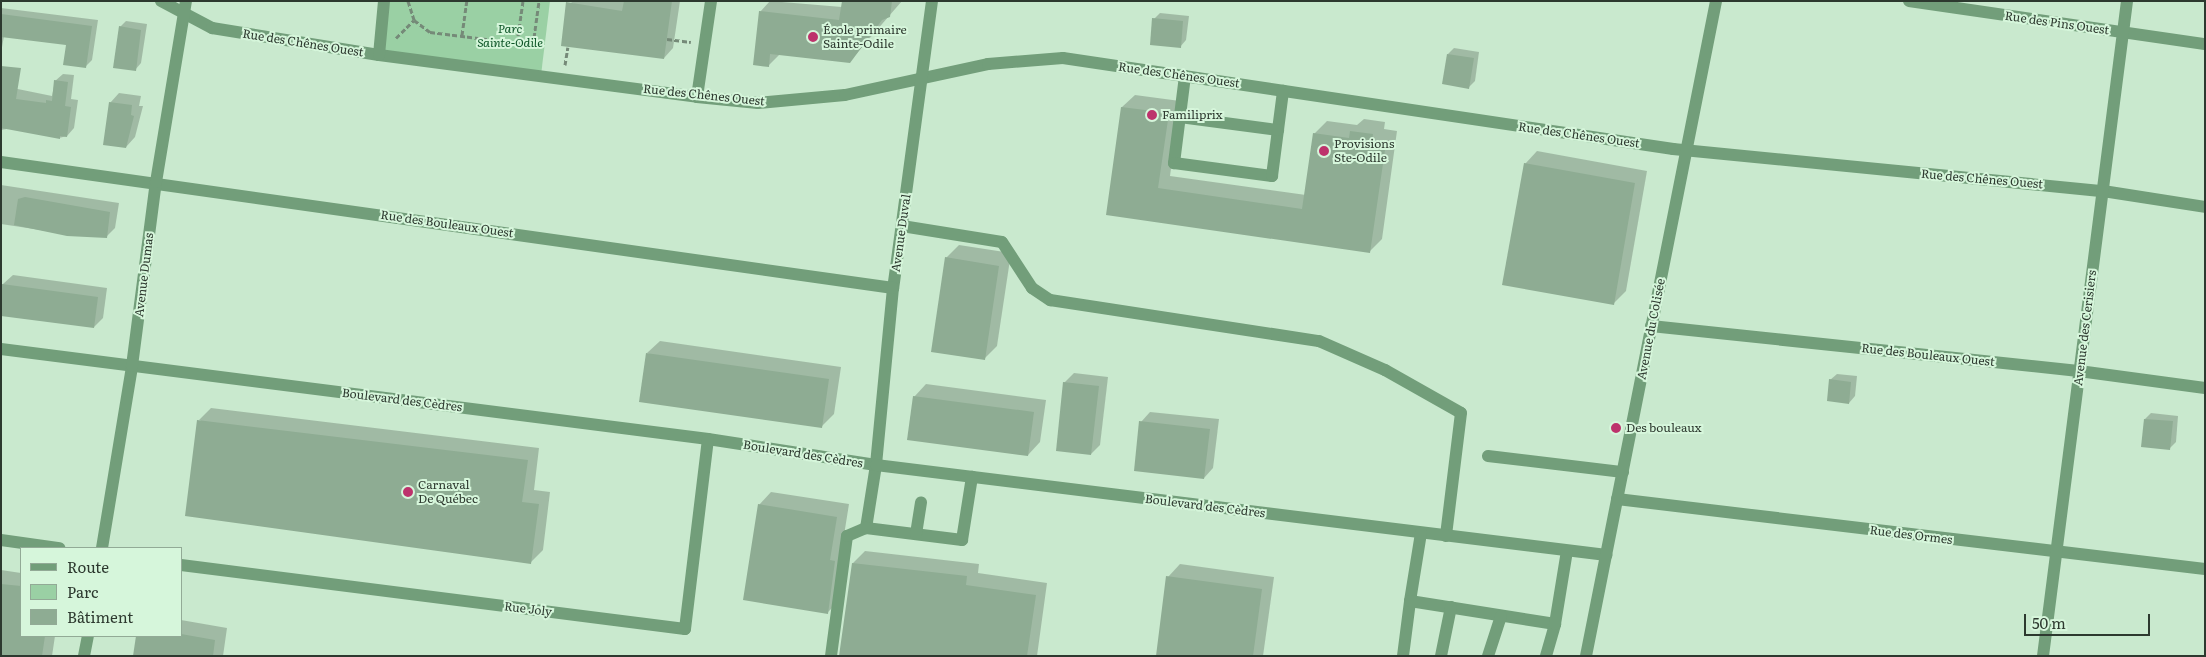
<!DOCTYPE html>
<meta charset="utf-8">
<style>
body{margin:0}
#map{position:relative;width:2206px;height:657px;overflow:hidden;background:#c9e9ce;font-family:Literata,serif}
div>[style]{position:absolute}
.green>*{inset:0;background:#9ad0a4}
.shadow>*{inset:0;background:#0003}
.building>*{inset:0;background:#8eac93}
.path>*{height:3px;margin-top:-1.5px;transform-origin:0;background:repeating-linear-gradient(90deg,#758a78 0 5px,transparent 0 7.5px)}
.minor>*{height:12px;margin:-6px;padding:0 6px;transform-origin:6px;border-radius:6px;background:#729e7a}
.dots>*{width:14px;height:14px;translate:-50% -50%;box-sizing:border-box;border:2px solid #d6f6db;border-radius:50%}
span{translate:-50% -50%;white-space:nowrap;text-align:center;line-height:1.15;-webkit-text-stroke:4px #d6f6db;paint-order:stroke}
.street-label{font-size:12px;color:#2d392f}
.park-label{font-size:12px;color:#0c5426;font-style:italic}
.poi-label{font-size:12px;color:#2d392f}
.left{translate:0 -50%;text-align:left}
.frame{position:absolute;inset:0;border:2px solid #2d392f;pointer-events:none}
.legend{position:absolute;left:20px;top:547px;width:162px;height:90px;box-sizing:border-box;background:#d6f6db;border:1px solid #92aa96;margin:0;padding:6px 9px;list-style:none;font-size:15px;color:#2d392f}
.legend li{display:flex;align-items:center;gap:10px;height:25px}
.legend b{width:25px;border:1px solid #92aa96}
.scale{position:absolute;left:2024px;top:614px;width:126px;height:22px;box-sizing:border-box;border:2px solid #2d392f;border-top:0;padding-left:6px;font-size:15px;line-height:18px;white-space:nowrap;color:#2d392f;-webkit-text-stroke:4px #d6f6db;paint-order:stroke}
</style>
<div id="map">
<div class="green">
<i style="clip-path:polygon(384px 1px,550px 1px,541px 75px,379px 55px)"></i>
</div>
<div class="shadow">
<i style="clip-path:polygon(569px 1px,680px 1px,673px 48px,664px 58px)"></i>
<i style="clip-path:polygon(770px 1px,842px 7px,843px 1px,902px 1px,850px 61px,781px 53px,768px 66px,760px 12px)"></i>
<i style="clip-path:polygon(1px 8px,98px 20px,92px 60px,86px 66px,68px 43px,4px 36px,1px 53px)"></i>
<i style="clip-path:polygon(1160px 13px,1189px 16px,1186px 40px,1180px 47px,1154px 19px)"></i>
<i style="clip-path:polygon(126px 21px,147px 24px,141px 63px,135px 70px,120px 27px)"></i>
<i style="clip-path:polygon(1454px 48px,1479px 52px,1475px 81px,1468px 88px,1448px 54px)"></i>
<i style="clip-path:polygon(63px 74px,74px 75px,71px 99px,78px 100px,74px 128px,67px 136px,59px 138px,12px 128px,1px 130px,3px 86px,52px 96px,55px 81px)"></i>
<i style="clip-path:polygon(119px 93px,141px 96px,139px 106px,143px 106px,135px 137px,126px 147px,110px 103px)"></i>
<i style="clip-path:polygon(1135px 95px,1180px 101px,1170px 176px,1306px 195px,1314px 134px,1327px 121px,1357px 125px,1364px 119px,1385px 122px,1384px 129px,1397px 131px,1382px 239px,1370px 251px,1108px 214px,1122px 107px)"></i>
<i style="clip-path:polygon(1537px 151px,1647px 171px,1626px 291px,1613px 304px,1525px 164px)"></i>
<i style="clip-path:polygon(1px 185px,119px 203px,115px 228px,106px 237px,67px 234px,1px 224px)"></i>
<i style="clip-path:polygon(959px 245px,1011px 253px,997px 346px,985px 358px,946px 258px)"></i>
<i style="clip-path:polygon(13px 275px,107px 288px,103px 318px,94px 327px,1px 315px,3px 284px)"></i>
<i style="clip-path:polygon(660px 341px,841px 367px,834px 414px,821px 427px,647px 353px)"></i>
<i style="clip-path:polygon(1074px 373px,1108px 377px,1100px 445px,1091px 454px,1064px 383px)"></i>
<i style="clip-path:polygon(1837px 374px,1857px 376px,1855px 396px,1849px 403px,1830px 380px)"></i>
<i style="clip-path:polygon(926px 384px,1046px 400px,1040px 442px,1028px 455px,914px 397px)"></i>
<i style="clip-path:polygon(211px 408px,539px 448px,534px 490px,550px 492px,543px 550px,531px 562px,199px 420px)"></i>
<i style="clip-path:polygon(1150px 412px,1219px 419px,1213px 468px,1204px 478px,1141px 422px)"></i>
<i style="clip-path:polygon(2151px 413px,2178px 416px,2176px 442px,2170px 448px,2145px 419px)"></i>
<i style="clip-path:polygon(771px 492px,849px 504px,842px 548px,840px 600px,828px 612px,759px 505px)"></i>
<i style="clip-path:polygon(865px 551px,979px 564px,978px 573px,1047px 583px,1037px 656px,840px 656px,853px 563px)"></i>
<i style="clip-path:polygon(1180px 564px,1274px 577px,1263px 656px,1157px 656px,1168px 577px)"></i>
<i style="clip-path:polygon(1px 570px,21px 573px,21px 636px,55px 636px,52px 656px,1px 656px)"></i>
<i style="clip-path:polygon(181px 620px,227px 628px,223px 656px,134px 656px,138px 636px,181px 636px)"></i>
</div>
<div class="building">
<i style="clip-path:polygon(624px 1px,672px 1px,664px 59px,561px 46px,566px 2px,622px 11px)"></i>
<i style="clip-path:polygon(842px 1px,892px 1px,890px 17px,882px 20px,850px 63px,770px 54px,769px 67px,753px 65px,759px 11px,839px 20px)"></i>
<i style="clip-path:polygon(1px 14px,92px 26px,86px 68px,63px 65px,66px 45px,1px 37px)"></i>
<i style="clip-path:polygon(1152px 18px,1183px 21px,1181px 48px,1150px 45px)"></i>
<i style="clip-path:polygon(119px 26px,141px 30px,136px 71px,113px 68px)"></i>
<i style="clip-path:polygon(1447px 54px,1474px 58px,1469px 89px,1442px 84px)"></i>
<i style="clip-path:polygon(1px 66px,21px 68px,16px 99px,46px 103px,46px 100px,52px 101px,54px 80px,68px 82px,65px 106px,71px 107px,67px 137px,60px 136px,60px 139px,1px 128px)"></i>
<i style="clip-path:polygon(109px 102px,132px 105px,131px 115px,134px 116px,126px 148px,103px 145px)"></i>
<i style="clip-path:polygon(1121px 107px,1169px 113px,1158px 188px,1302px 209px,1313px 133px,1349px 138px,1350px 131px,1373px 134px,1372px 141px,1386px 143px,1370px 253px,1106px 215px)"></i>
<i style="clip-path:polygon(1524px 163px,1635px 183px,1614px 305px,1502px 285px)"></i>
<i style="clip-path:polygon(25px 197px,110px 212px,107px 238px,67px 236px,14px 225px,18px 199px)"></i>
<i style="clip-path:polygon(945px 257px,999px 266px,985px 360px,931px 352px)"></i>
<i style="clip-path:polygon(2px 284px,98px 297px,94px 328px,1px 316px)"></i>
<i style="clip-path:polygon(646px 353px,829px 379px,822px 428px,639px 402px)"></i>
<i style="clip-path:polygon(1829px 379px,1851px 382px,1849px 404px,1827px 401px)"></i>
<i style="clip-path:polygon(1063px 382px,1099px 386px,1091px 455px,1056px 451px)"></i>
<i style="clip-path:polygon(913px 396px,1034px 412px,1028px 456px,907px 440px)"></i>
<i style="clip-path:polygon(2144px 419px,2173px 421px,2170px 450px,2141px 447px)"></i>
<i style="clip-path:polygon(197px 420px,528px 460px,522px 502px,539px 504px,531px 564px,185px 516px)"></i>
<i style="clip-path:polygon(1139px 421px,1210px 429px,1204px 479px,1134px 471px)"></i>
<i style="clip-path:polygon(758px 504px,837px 517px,830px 560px,835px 561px,828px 614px,743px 600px)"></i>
<i style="clip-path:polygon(852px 563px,967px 576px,966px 585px,1036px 595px,1027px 656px,839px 656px)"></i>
<i style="clip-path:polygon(1166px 576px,1262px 589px,1253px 656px,1156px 656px)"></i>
<i style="clip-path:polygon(1px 584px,21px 586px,21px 636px,45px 636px,42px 656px,1px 656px)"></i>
<i style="clip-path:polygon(181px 634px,215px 640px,213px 656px,133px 656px,136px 636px)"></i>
</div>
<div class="path">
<i style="left:408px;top:1px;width:20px;rotate:72deg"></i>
<i style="left:462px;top:35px;width:34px;rotate:-82deg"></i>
<i style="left:396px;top:38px;width:25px;rotate:-45deg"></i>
<i style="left:414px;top:20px;width:20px;rotate:37deg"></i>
<i style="left:430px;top:32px;width:88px;rotate:7.2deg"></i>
<i style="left:517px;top:43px;width:42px;rotate:-81.9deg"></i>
<i style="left:667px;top:39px;width:24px;rotate:7deg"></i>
<i style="left:517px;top:43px;width:16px;rotate:7deg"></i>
<i style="left:533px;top:45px;width:44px;rotate:-82.2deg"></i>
<i style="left:565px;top:65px;width:18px;rotate:-81deg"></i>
</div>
<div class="minor">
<i style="left:161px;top:1px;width:58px;rotate:27.9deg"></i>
<i style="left:212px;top:28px;width:169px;rotate:9.2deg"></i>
<i style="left:379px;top:55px;width:321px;rotate:7.5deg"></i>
<i style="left:697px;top:97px;width:61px;rotate:5.6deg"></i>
<i style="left:758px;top:103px;width:87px;rotate:-5.3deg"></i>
<i style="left:845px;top:95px;width:146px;rotate:-12.2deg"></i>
<i style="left:988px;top:64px;width:75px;rotate:-4.6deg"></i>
<i style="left:1063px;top:58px;width:617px;rotate:8.48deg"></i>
<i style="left:1673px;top:149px;width:432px;rotate:5.6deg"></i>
<i style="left:2103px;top:191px;width:103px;rotate:8.9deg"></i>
<i style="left:932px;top:1px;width:290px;rotate:97.7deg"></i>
<i style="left:893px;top:288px;width:178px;rotate:95.5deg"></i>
<i style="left:876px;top:465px;width:64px;rotate:99deg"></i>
<i style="left:866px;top:528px;width:97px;rotate:7.1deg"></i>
<i style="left:962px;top:540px;width:64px;rotate:-81deg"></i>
<i style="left:1909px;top:1px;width:299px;rotate:8.3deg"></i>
<i style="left:379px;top:55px;width:54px;rotate:-84.7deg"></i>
<i style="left:1185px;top:76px;width:88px;rotate:97.2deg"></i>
<i style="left:1174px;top:163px;width:99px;rotate:7.6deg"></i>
<i style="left:1272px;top:176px;width:86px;rotate:-82.6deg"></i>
<i style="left:697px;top:97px;width:97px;rotate:-81.7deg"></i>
<i style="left:1180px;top:117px;width:99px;rotate:7.6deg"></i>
<i style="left:1px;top:162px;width:901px;rotate:8.04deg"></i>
<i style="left:902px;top:226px;width:101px;rotate:9.1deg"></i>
<i style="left:1002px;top:242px;width:55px;rotate:56.9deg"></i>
<i style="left:1032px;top:288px;width:22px;rotate:34deg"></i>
<i style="left:1050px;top:300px;width:272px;rotate:8.7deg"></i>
<i style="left:1319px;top:341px;width:72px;rotate:23.7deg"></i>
<i style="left:1385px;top:370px;width:87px;rotate:29.5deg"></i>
<i style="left:1461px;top:413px;width:124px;rotate:97deg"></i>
<i style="left:1651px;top:326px;width:430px;rotate:6deg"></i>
<i style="left:2079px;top:371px;width:127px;rotate:7.7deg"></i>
<i style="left:1px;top:349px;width:713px;rotate:7.25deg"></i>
<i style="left:708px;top:439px;width:170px;rotate:8.8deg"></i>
<i style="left:876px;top:465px;width:736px;rotate:7.03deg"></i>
<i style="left:1488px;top:456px;width:136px;rotate:6.8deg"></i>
<i style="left:1617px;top:499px;width:592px;rotate:6.79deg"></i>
<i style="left:916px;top:534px;width:32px;rotate:-81deg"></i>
<i style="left:1px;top:540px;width:59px;rotate:7.9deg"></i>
<i style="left:102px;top:548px;width:184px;rotate:-80.6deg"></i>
<i style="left:132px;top:366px;width:186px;rotate:-82.6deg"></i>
<i style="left:156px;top:182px;width:183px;rotate:-80.6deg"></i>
<i style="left:181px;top:565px;width:508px;rotate:7.24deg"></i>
<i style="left:685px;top:629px;width:191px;rotate:-83.1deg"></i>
<i style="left:1410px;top:601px;width:69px;rotate:-80.8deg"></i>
<i style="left:84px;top:656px;width:20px;rotate:-79deg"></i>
<i style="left:831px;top:656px;width:121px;rotate:-82.4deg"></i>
<i style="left:847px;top:536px;width:21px;rotate:-23deg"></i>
<i style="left:1403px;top:656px;width:55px;rotate:-82.7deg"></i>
<i style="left:1410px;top:601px;width:147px;rotate:9deg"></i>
<i style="left:1441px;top:656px;width:50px;rotate:-78.5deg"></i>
<i style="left:1488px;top:656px;width:42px;rotate:-72deg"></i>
<i style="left:1546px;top:656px;width:33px;rotate:-74deg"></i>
<i style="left:1555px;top:624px;width:74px;rotate:-80.7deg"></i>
<i style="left:1586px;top:656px;width:668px;rotate:-78.77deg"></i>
<i style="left:2043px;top:656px;width:660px;rotate:-82.69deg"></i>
</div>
<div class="dots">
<i style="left:813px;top:37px;background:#bd336c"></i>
<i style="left:1152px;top:115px;background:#bd336c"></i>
<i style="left:1324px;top:151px;background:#bd336c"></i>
<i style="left:1616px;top:428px;background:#bd336c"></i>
<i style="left:408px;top:492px;background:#bd336c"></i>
</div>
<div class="street-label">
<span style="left:2057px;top:23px;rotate:8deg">Rue des Pins Ouest</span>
<span style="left:303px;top:43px;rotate:9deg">Rue des Chênes Ouest</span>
<span style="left:1179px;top:75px;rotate:8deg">Rue des Chênes Ouest</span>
<span style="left:704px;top:95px;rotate:6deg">Rue des Chênes Ouest</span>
<span style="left:1579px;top:135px;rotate:8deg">Rue des Chênes Ouest</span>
<span style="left:1982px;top:179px;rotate:5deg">Rue des Chênes Ouest</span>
<span style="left:447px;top:224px;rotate:8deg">Rue des Bouleaux Ouest</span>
<span style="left:901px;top:233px;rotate:-82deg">Avenue Duval</span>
<span style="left:144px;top:275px;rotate:-83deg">Avenue Dumas</span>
<span style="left:2085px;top:328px;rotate:-83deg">Avenue des Cerisiers</span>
<span style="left:1651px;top:329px;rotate:-79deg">Avenue du Colisée</span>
<span style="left:1928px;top:355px;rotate:6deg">Rue des Bouleaux Ouest</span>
<span style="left:402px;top:400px;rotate:7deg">Boulevard des Cèdres</span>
<span style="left:803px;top:454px;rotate:9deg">Boulevard des Cèdres</span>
<span style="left:1205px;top:506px;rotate:7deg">Boulevard des Cèdres</span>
<span style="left:1911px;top:535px;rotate:7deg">Rue des Ormes</span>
<span style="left:528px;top:609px;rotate:7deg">Rue Joly</span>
</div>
<div class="park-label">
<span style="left:510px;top:36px">Parc<br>Sainte-Odile</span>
</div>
<div class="poi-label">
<span class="left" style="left:823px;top:37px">École primaire<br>Sainte-Odile</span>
<span class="left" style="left:1162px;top:115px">Familiprix</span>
<span class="left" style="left:1334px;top:151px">Provisions<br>Ste-Odile</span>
<span class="left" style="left:1626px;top:428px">Des bouleaux</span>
<span class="left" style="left:418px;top:492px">Carnaval<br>De Québec</span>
</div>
<div class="frame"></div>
<ul class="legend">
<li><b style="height:6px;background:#729e7a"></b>Route</li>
<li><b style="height:14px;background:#9ad0a4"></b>Parc</li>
<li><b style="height:14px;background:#8eac93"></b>Bâtiment</li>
</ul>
<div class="scale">50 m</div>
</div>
